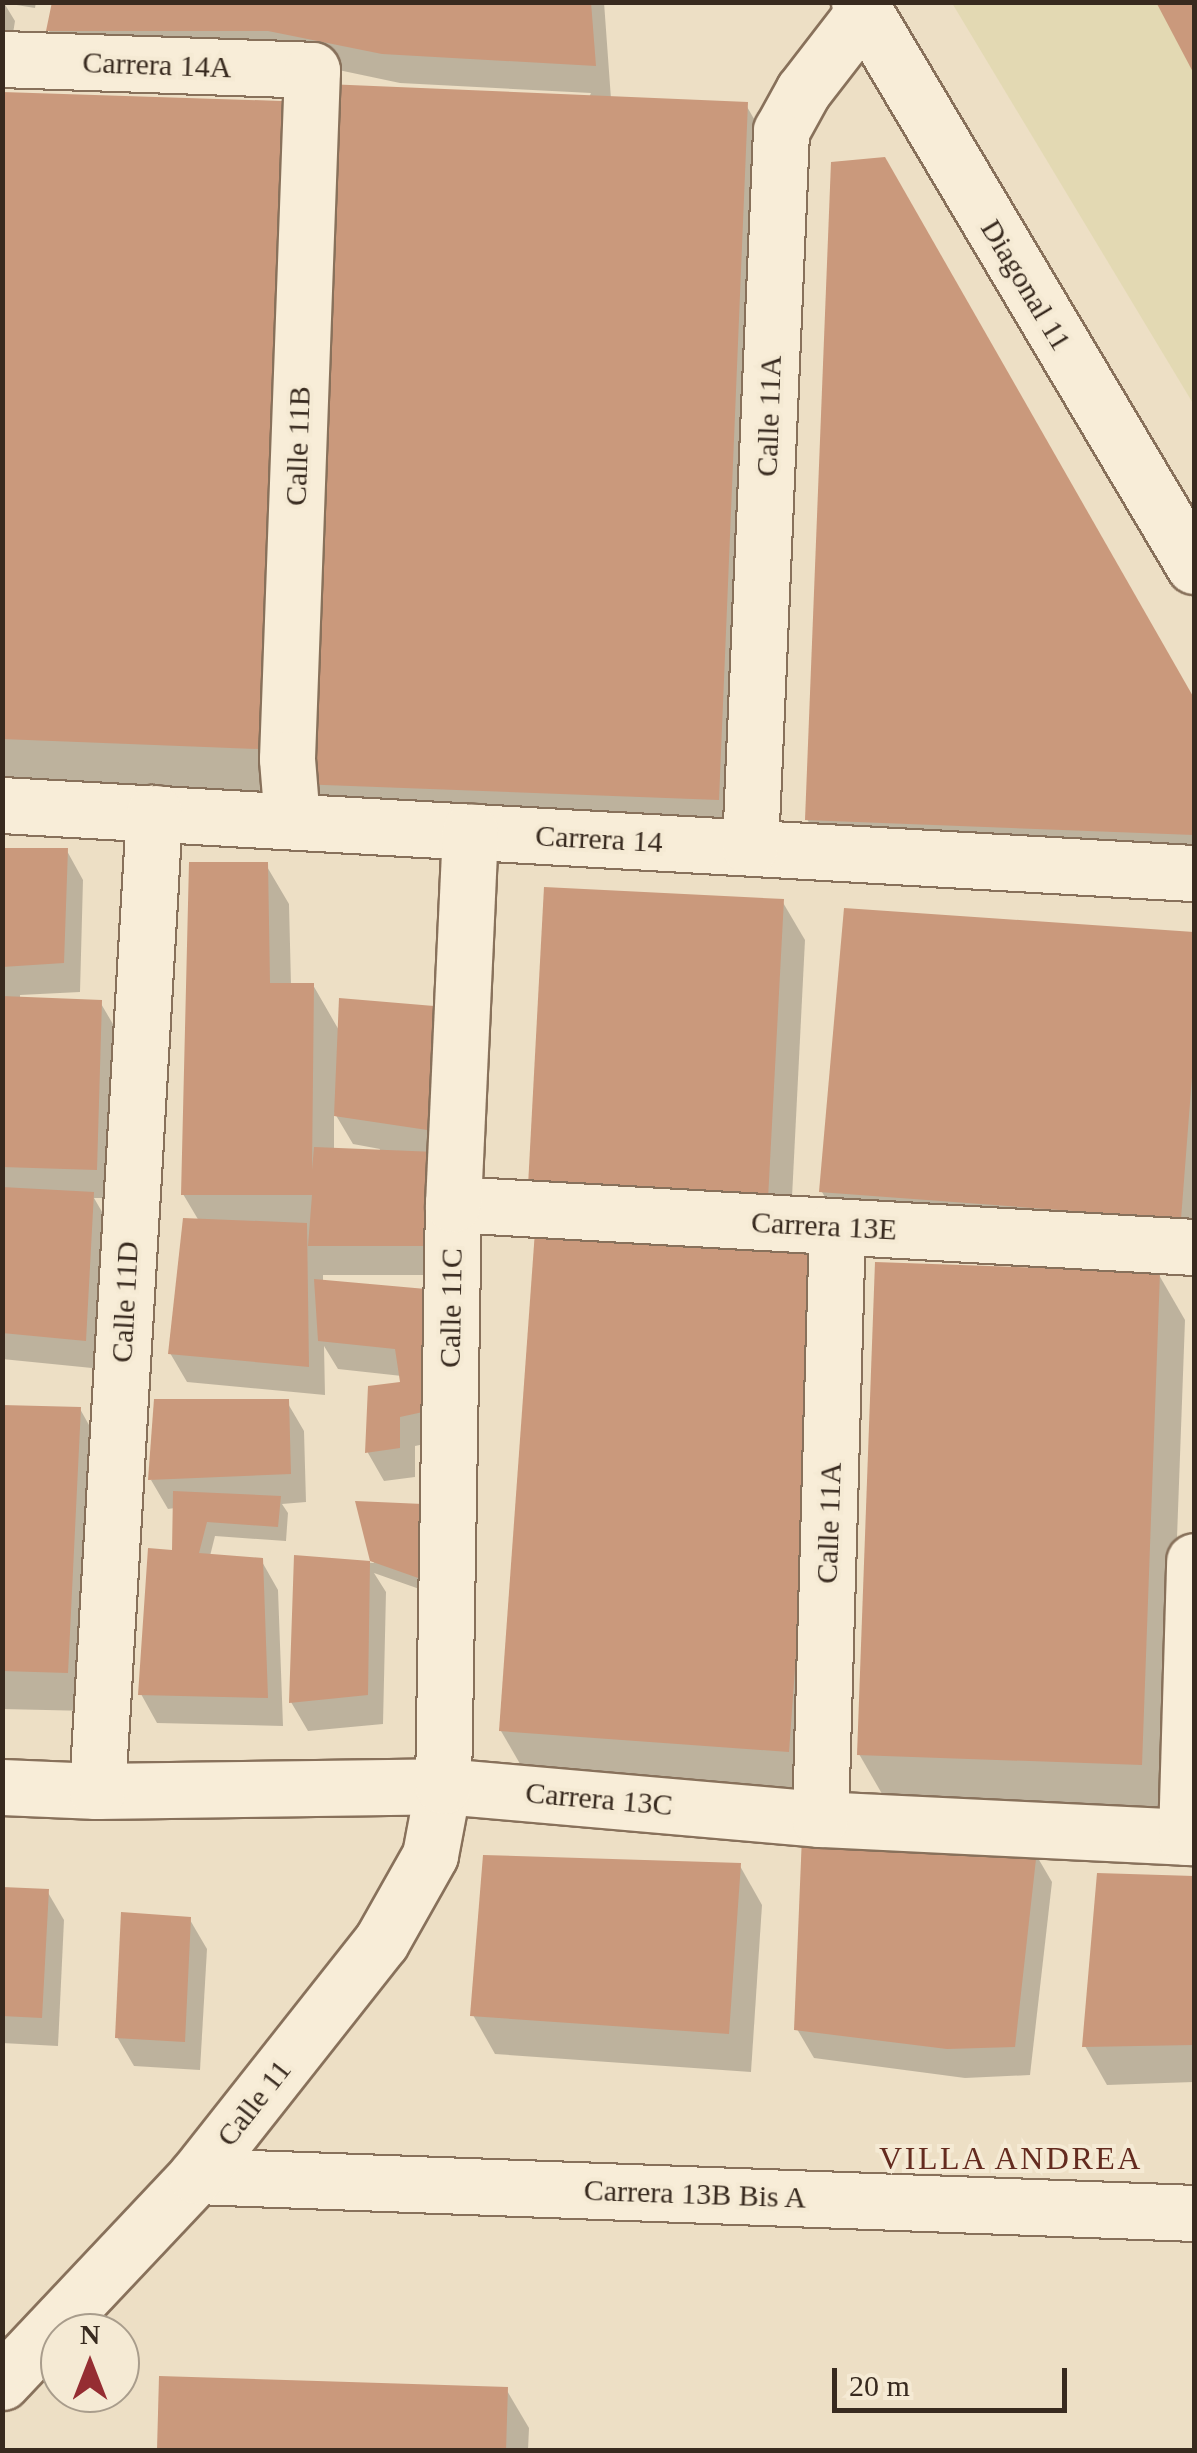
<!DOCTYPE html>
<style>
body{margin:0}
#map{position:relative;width:1197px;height:2453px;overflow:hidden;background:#eddfc5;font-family:Georgia,serif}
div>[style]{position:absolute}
.farmland>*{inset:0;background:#e3d9b3}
.shadow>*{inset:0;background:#0003}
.building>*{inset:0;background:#ca997c}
.roads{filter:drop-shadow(2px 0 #88715b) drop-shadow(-2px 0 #88715b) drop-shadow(0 2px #88715b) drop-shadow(0 -2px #88715b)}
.street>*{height:55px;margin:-27.5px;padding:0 27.5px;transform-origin:27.5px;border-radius:27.5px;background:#f8edd8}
.secondary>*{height:55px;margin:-27.5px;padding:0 27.5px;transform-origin:27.5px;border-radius:27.5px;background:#f8edd8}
span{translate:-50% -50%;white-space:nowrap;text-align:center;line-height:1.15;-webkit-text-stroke:8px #f5ead4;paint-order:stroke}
.street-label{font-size:30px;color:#382a1f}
.neighbourhood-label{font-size:32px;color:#642b1f;letter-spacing:2.5px}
.frame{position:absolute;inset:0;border:5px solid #382a1f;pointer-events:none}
.north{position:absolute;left:40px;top:2313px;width:100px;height:100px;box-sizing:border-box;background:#f5ead4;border:2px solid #a99d8c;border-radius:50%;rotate:0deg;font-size:28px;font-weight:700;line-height:40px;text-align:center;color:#382a1f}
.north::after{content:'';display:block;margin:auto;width:35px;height:45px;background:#952d32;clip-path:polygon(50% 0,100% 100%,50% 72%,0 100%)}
.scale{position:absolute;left:832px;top:2368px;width:235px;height:45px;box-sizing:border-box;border:5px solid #382a1f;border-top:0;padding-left:12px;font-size:30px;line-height:35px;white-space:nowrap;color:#382a1f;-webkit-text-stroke:8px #f5ead4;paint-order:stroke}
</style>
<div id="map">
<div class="farmland">
<i style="clip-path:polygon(952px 3px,1194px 3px,1194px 405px)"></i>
</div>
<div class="shadow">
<i style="clip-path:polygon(2px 2px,36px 2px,35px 8px,4px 3px,15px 21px,6px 77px)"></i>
<i style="clip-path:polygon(54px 2px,604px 2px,611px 99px,746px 105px,772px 150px,744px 845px,326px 828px,300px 783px,591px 93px,400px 83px,291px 60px,71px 70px,49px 31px)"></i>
<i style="clip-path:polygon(2px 94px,281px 103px,307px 149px,284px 793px,2px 783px)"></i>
<i style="clip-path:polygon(884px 159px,1194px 703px,1194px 878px,833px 865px,807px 819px)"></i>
<i style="clip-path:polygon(2px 851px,67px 851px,83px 880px,80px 992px,20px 995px,20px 999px,100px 1002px,117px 1031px,112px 1198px,94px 1198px,109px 1224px,102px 1369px,2px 1359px)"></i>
<i style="clip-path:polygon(evenodd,266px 865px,289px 904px,291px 985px,313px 985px,340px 1032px,432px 1008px,449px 1038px,444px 1275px,323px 1275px,323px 1282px,424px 1291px,439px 1441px,415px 1446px,415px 1477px,384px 1481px,368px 1453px,370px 1388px,403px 1384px,402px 1376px,338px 1369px,324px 1346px,325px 1395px,187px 1382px,170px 1353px,199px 1221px,183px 1194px,266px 865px,334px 1112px,353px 1144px,380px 1149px,379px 1152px,334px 1150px,334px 1112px)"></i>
<i style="clip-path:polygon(782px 901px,805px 940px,790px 1237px,554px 1224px)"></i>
<i style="clip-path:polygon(846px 910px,1194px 934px,1194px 1263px,848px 1237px,822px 1192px)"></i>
<i style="clip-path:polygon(824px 1254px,814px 1796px,527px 1776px,501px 1731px)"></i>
<i style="clip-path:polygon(1159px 1275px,1185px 1320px,1167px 1810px,885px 1799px,859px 1754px)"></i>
<i style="clip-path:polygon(287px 1402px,304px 1431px,306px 1502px,282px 1504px,288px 1513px,286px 1541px,215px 1536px,210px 1556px,261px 1560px,278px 1590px,283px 1726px,157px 1723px,141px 1694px,174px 1553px,175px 1508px,168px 1509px,151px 1480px)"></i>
<i style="clip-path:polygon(2px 1408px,80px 1409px,102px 1448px,89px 1711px,2px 1709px)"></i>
<i style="clip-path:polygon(358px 1504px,422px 1506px,428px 1592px,374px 1573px,386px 1592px,383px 1724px,308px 1731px,291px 1702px,296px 1558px,374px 1563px)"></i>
<i style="clip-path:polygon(1035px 1853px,1052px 1882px,1030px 2075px,965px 2078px,814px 2058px,797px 2029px)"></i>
<i style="clip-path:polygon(740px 1866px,762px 1905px,751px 2072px,495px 2054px,473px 2015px)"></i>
<i style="clip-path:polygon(1099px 1876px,1194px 1879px,1194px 2082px,1107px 2085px,1085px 2046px)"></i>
<i style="clip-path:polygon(2px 1890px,47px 1891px,64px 1920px,58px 2046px,2px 2043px)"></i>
<i style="clip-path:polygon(190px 1920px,207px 1949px,200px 2070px,134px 2066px,117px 2037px)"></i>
<i style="clip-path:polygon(161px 2379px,506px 2389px,529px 2428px,528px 2450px,159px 2450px)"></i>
</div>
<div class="building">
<i style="clip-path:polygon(52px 2px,591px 2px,596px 66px,382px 54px,268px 31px,46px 31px)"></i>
<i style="clip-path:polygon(1156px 2px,1194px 2px,1194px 74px)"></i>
<i style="clip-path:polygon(326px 84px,748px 102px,719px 800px,298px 784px)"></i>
<i style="clip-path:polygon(2px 92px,282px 101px,259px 749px,2px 739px)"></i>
<i style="clip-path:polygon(885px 157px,1194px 698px,1194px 835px,805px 820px,831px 162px)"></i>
<i style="clip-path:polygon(2px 848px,68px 848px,64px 963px,2px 967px)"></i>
<i style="clip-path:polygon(189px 862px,268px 862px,270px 983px,314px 983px,312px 1170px,314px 1147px,436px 1152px,429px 1246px,308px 1246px,312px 1195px,181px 1195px)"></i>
<i style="clip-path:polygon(544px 887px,784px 899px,768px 1199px,528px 1186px)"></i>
<i style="clip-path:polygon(844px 908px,1194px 932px,1194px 1051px,1181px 1219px,819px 1192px)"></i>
<i style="clip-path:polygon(2px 996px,102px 1000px,97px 1170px,2px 1167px)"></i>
<i style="clip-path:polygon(339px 998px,434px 1006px,434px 1131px,334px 1116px)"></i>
<i style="clip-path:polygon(2px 1187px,94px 1192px,86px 1341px,2px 1333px)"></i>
<i style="clip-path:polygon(183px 1218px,307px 1223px,309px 1367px,168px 1354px)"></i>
<i style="clip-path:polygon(535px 1231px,825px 1252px,789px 1752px,499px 1731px)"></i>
<i style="clip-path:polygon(875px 1262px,1160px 1272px,1142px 1765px,857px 1755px)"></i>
<i style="clip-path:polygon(314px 1279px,426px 1289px,423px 1412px,400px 1417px,400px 1448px,365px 1453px,368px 1386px,400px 1382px,395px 1349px,318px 1341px)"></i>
<i style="clip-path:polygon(154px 1399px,289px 1399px,291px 1474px,148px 1480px)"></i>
<i style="clip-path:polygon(2px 1405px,81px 1407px,68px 1673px,2px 1671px)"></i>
<i style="clip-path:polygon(173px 1491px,281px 1496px,278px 1527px,207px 1522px,199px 1553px,263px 1558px,268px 1698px,138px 1695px,148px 1548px,172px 1550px)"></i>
<i style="clip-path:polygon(355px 1501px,423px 1504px,421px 1579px,370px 1561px,368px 1695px,289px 1703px,294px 1555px,370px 1561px)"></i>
<i style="clip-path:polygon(802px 1836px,1037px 1850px,1015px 2047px,947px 2049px,794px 2030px)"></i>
<i style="clip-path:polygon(483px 1855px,741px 1863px,729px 2034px,470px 2016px)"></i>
<i style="clip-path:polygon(1097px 1873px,1194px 1876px,1194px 2045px,1082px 2047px)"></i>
<i style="clip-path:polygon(2px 1887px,49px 1889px,42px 2018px,2px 2016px)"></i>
<i style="clip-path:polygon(121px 1912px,191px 1917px,185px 2042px,115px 2038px)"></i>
<i style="clip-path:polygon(159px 2376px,508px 2387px,506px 2450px,157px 2450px)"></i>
</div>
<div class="roads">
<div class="street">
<i style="left:2px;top:59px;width:310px;rotate:2deg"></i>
<i style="left:312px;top:70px;width:689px;rotate:92.08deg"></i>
<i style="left:287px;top:759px;width:62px;rotate:85.4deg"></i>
<i style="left:2px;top:805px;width:1194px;rotate:3.27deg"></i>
<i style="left:750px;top:847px;width:717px;rotate:-87.52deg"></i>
<i style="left:781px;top:131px;width:46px;rotate:-61.2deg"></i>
<i style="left:803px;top:91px;width:100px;rotate:-52.3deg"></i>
<i style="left:453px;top:1204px;width:742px;rotate:3.32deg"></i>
<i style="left:2px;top:1787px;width:95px;rotate:2.4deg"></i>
<i style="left:97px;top:1791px;width:346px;rotate:-0.8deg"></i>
<i style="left:443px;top:1786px;width:378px;rotate:5deg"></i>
<i style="left:820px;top:1819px;width:374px;rotate:2.8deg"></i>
<i style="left:97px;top:1791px;width:980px;rotate:-86.66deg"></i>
<i style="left:820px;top:1819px;width:592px;rotate:-88.36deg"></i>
<i style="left:1186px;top:1837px;width:276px;rotate:-88.3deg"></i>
<i style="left:196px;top:2176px;width:999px;rotate:2.12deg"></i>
<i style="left:2px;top:2382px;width:283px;rotate:-46.7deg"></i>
<i style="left:196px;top:2176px;width:298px;rotate:-51.7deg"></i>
<i style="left:381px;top:1942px;width:100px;rotate:-60.6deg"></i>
<i style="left:430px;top:1855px;width:70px;rotate:-79.3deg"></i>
<i style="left:443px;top:1786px;width:582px;rotate:-89.02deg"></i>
<i style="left:453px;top:1204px;width:373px;rotate:-87.4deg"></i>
</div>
<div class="secondary">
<i style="left:859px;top:2px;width:656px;rotate:59.29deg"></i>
</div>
</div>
<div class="street-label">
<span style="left:157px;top:65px;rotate:2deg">Carrera 14A</span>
<span style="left:1026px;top:285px;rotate:59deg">Diagonal 11</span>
<span style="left:769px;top:416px;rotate:-88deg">Calle 11A</span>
<span style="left:298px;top:446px;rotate:-88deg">Calle 11B</span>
<span style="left:599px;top:839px;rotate:3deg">Carrera 14</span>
<span style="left:824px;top:1226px;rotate:3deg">Carrera 13E</span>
<span style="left:125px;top:1302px;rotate:-87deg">Calle 11D</span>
<span style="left:451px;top:1308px;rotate:-89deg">Calle 11C</span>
<span style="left:829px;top:1523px;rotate:-88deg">Calle 11A</span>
<span style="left:599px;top:1799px;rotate:5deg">Carrera 13C</span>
<span style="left:254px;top:2103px;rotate:-52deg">Calle 11</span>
<span style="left:695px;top:2194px;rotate:2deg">Carrera 13B Bis A</span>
</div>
<div class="neighbourhood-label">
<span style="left:1011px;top:2158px">VILLA ANDREA</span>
</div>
<div class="frame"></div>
<div class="north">N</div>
<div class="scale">20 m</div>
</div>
